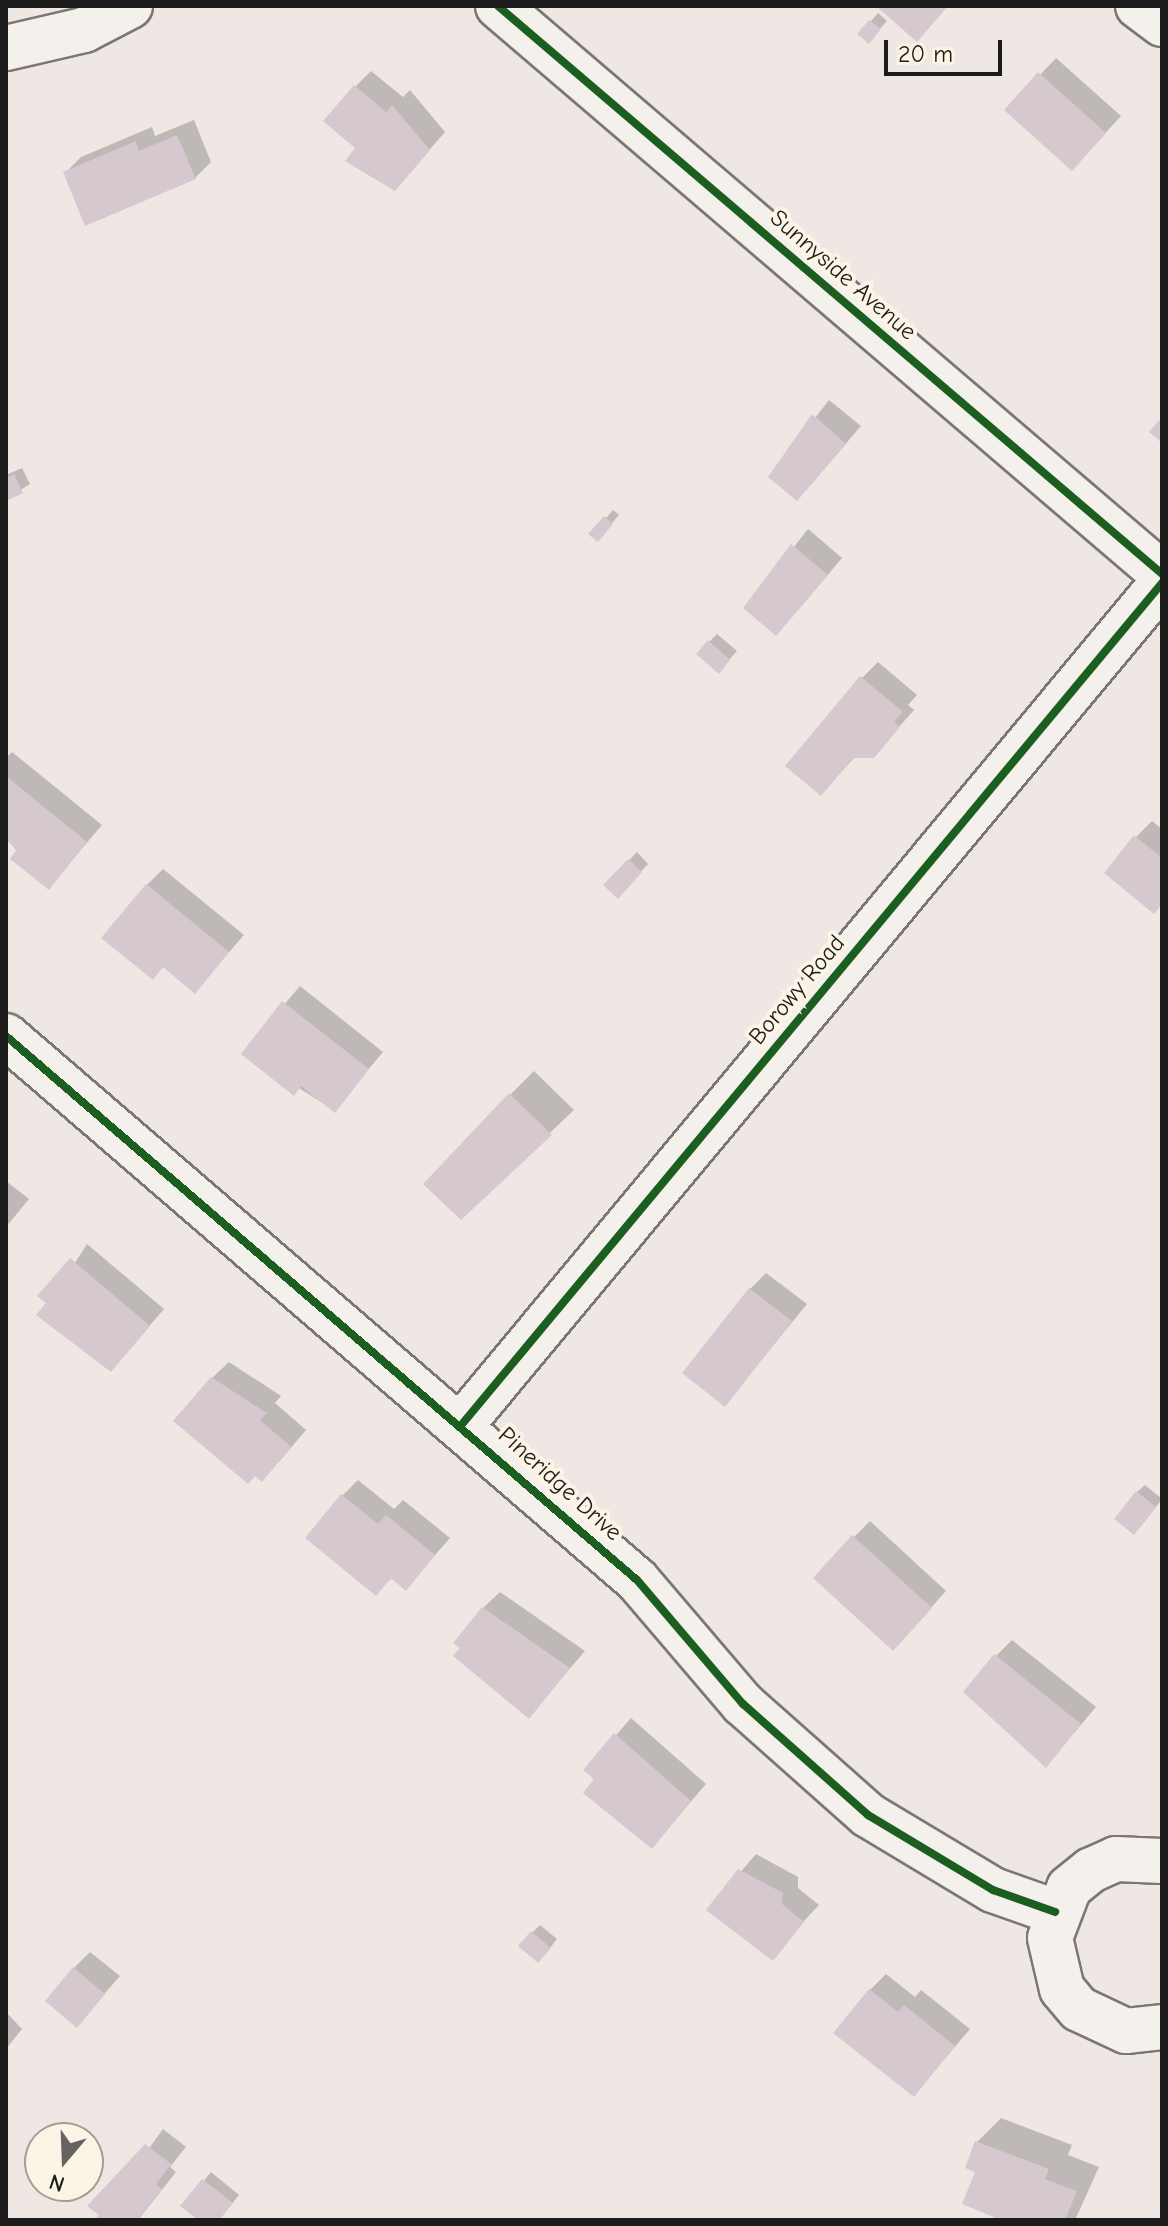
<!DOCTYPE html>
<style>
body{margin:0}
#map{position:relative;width:1168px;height:2226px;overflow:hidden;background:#eee7e4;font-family:"Comic Neue",sans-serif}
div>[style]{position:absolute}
.shadow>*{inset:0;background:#0003}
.building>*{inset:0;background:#d5c9cf}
.roads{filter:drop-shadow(2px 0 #7a7776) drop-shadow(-2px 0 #7a7776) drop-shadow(0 2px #7a7776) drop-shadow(0 -2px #7a7776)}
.minor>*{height:44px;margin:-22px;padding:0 22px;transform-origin:22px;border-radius:22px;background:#f4f0eb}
.cycleway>*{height:8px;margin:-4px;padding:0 4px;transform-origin:4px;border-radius:4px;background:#1b5e20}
span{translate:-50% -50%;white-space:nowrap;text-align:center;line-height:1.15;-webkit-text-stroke:8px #fcf5e5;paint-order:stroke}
.street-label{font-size:24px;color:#1c1c1c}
.frame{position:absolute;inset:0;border:8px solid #1c1c1c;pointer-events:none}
.north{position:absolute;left:24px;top:2122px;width:80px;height:80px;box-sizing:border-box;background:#fcf5e5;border:2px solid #a29e95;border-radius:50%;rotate:199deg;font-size:22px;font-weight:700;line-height:32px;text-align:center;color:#1c1c1c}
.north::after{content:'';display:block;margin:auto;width:28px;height:36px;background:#666362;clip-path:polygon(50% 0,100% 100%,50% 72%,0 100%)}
.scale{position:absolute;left:884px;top:40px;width:118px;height:36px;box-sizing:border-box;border:4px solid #1c1c1c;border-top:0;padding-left:10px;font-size:24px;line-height:28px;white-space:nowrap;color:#1c1c1c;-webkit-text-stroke:6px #fcf5e5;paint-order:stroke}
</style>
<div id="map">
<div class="shadow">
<i style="clip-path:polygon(878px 13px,887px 21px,876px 33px,860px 34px)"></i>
<i style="clip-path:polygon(1056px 58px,1121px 116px,1088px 152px,1007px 110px)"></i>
<i style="clip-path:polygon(371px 71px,403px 97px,410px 90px,445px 132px,395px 189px,358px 147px,355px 87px)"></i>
<i style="clip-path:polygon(194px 120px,211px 162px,195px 178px,65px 173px,81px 157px,152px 127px,155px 136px)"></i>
<i style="clip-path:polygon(829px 400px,861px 426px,812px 483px,770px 476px)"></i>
<i style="clip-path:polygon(22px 468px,30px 484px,6px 499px,6px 475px)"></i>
<i style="clip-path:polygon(613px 510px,619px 515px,605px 531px,606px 518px)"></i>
<i style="clip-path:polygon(808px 529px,842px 558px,792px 617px,746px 608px)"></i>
<i style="clip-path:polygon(717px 634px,737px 651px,726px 663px,709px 642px)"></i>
<i style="clip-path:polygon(878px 662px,917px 695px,908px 705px,914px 710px,874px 755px,855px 757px,821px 794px,862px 678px)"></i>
<i style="clip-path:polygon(12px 752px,102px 825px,49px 887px,6px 838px,6px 758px)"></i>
<i style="clip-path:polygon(1152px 821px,1162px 829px,1162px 903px,1136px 837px)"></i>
<i style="clip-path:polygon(637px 852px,648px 864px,618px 896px,606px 885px)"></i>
<i style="clip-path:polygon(163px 869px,244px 935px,195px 991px,164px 966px,153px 977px,147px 885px)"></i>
<i style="clip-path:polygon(300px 986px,383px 1052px,334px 1110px,243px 1053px)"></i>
<i style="clip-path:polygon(534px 1071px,574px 1110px,461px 1217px,510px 1095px)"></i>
<i style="clip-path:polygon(6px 1181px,29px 1199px,6px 1227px)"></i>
<i style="clip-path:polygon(87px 1244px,164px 1309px,126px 1353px,49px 1303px)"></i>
<i style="clip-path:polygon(766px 1273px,807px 1304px,725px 1404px,750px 1289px)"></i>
<i style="clip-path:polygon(229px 1362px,281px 1396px,275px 1403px,306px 1430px,278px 1463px,212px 1378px)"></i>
<i style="clip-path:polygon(358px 1480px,394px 1509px,403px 1500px,450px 1538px,406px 1588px,393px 1577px,376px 1593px,342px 1496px)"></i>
<i style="clip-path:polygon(1145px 1485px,1162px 1499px,1142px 1525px,1137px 1492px)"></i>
<i style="clip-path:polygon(870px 1521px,946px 1591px,909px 1632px,854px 1537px)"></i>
<i style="clip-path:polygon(500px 1592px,585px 1651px,529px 1716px,483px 1608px)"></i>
<i style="clip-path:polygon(1012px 1640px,1096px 1707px,1046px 1766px,996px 1656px)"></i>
<i style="clip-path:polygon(631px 1718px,706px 1784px,652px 1847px,586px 1770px)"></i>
<i style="clip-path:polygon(756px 1854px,798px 1877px,798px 1888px,819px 1905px,769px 1958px,708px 1910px)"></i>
<i style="clip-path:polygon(540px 1925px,557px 1939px,546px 1953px,532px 1933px)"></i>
<i style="clip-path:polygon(90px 1952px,120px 1976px,77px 2025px,74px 1968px)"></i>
<i style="clip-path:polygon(886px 1974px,915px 1997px,921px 1990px,970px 2029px,914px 2095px,870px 1990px)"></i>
<i style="clip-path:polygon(6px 2012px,22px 2029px,6px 2049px)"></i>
<i style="clip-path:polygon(1001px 2118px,1072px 2145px,1068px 2155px,1099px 2167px,1075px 2220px,1003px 2220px,977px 2171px,977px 2142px)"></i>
<i style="clip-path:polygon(163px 2129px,186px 2147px,170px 2167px,176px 2172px,138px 2220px,97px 2220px)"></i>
<i style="clip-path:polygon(211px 2172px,239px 2195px,219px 2220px,201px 2220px,183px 2206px)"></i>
</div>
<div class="building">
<i style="clip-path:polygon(876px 6px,948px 6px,917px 42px)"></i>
<i style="clip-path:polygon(869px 20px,881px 29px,869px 44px,857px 34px)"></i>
<i style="clip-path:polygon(1038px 72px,1106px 133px,1072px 171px,1004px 110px)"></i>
<i style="clip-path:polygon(354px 85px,386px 112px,392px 105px,430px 150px,395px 191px,345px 161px,355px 148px,323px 121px)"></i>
<i style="clip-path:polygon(177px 135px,196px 179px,85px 226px,63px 172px,136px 141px,139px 151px)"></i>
<i style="clip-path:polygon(812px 414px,846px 444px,797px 501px,768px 477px)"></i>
<i style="clip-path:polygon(1159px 420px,1162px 423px,1162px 443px,1149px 432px)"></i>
<i style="clip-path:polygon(14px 474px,23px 493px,6px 501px,6px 478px)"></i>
<i style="clip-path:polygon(604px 516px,613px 524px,598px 542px,588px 534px)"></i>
<i style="clip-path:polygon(791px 544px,828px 575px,776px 636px,743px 608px)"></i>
<i style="clip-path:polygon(708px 640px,730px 660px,719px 674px,696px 654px)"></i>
<i style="clip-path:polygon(860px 676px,903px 712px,894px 722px,900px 727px,874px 758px,853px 758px,821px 796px,785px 766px)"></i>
<i style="clip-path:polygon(6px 776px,87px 842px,49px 890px,10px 859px,17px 849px,6px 840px)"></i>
<i style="clip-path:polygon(1134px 835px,1162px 858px,1162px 904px,1154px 914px,1104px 873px)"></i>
<i style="clip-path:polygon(628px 859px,642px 872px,618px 899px,603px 885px)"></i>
<i style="clip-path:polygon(146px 884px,229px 952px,195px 994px,163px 967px,153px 980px,101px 938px)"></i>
<i style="clip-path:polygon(282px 1001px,369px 1069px,335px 1113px,301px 1086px,294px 1096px,241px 1054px)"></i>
<i style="clip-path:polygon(509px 1093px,552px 1135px,461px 1220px,423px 1184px)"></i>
<i style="clip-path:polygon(70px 1258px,150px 1326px,111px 1372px,36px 1315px,46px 1303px,37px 1296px)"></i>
<i style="clip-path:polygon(749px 1288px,792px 1321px,725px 1407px,682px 1373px)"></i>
<i style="clip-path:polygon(211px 1377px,267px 1413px,260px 1420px,291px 1447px,262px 1482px,255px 1476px,248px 1484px,173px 1421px)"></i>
<i style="clip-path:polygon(1136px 1491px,1156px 1507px,1134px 1535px,1114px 1519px)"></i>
<i style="clip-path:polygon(341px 1494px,378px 1524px,386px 1515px,435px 1555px,406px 1591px,391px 1578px,376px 1596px,305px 1538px)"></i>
<i style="clip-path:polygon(852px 1535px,932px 1608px,893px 1651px,813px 1578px)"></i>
<i style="clip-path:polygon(482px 1607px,570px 1668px,529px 1719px,453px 1656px,460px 1648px,453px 1643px)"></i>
<i style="clip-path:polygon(994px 1654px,1081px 1724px,1046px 1768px,963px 1692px)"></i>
<i style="clip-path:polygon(614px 1733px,691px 1801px,652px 1849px,583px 1793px,594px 1779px,583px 1770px)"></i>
<i style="clip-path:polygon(738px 1869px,783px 1893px,782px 1904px,804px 1922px,773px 1961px,706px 1910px)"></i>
<i style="clip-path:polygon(531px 1931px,551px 1948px,538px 1963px,518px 1946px)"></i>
<i style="clip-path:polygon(73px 1967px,105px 1994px,77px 2028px,45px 2001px)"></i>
<i style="clip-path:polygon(869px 1989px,898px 2012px,904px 2005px,955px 2046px,914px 2097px,833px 2033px)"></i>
<i style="clip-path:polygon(975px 2141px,1049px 2169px,1045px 2179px,1077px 2191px,1065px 2220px,1001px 2220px,962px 2204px,975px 2172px,965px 2168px)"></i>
<i style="clip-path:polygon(145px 2144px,171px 2164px,156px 2184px,162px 2189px,137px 2220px,95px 2220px,99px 2215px,87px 2206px)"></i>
<i style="clip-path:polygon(202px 2179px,233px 2203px,219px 2220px,198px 2220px,180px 2206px)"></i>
</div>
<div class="roads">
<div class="minor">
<i style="left:498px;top:6px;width:874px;rotate:40.54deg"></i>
<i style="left:1138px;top:6px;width:30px;rotate:37deg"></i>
<i style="left:6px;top:48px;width:80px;rotate:-13deg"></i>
<i style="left:84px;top:30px;width:52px;rotate:-27.6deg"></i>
<i style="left:6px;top:1036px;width:833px;rotate:40.77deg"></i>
<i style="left:637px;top:1580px;width:163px;rotate:49.5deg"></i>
<i style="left:743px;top:1704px;width:167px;rotate:41.6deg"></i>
<i style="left:868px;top:1815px;width:146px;rotate:31deg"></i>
<i style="left:993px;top:1890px;width:66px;rotate:19.5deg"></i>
<i style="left:463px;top:1423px;width:1093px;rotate:-50.23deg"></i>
<i style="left:1162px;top:1861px;width:46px;rotate:-177.5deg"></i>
<i style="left:1116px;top:1859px;width:27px;rotate:156deg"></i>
<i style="left:1091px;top:1870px;width:28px;rotate:141deg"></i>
<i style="left:1069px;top:1888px;width:53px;rotate:110.8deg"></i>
<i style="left:1050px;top:1938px;width:52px;rotate:76.8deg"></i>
<i style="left:1062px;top:1989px;width:26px;rotate:50deg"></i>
<i style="left:1079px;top:2009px;width:52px;rotate:25.1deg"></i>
<i style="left:1126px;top:2031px;width:36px;rotate:-6deg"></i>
</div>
</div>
<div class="cycleway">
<i style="left:498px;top:6px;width:874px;rotate:40.54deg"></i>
<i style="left:6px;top:1036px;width:833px;rotate:40.77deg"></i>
<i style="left:637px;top:1580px;width:163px;rotate:49.5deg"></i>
<i style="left:743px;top:1704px;width:167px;rotate:41.6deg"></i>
<i style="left:868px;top:1815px;width:146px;rotate:31deg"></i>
<i style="left:993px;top:1890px;width:66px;rotate:19.5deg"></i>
<i style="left:463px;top:1423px;width:1093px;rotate:-50.23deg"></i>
</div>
<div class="street-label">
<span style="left:843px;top:275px;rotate:41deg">Sunnyside Avenue</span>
<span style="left:797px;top:990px;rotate:-50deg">Borowy Road</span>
<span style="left:560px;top:1484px;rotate:42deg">Pineridge Drive</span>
</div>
<div class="frame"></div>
<div class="north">N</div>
<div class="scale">20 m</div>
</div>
